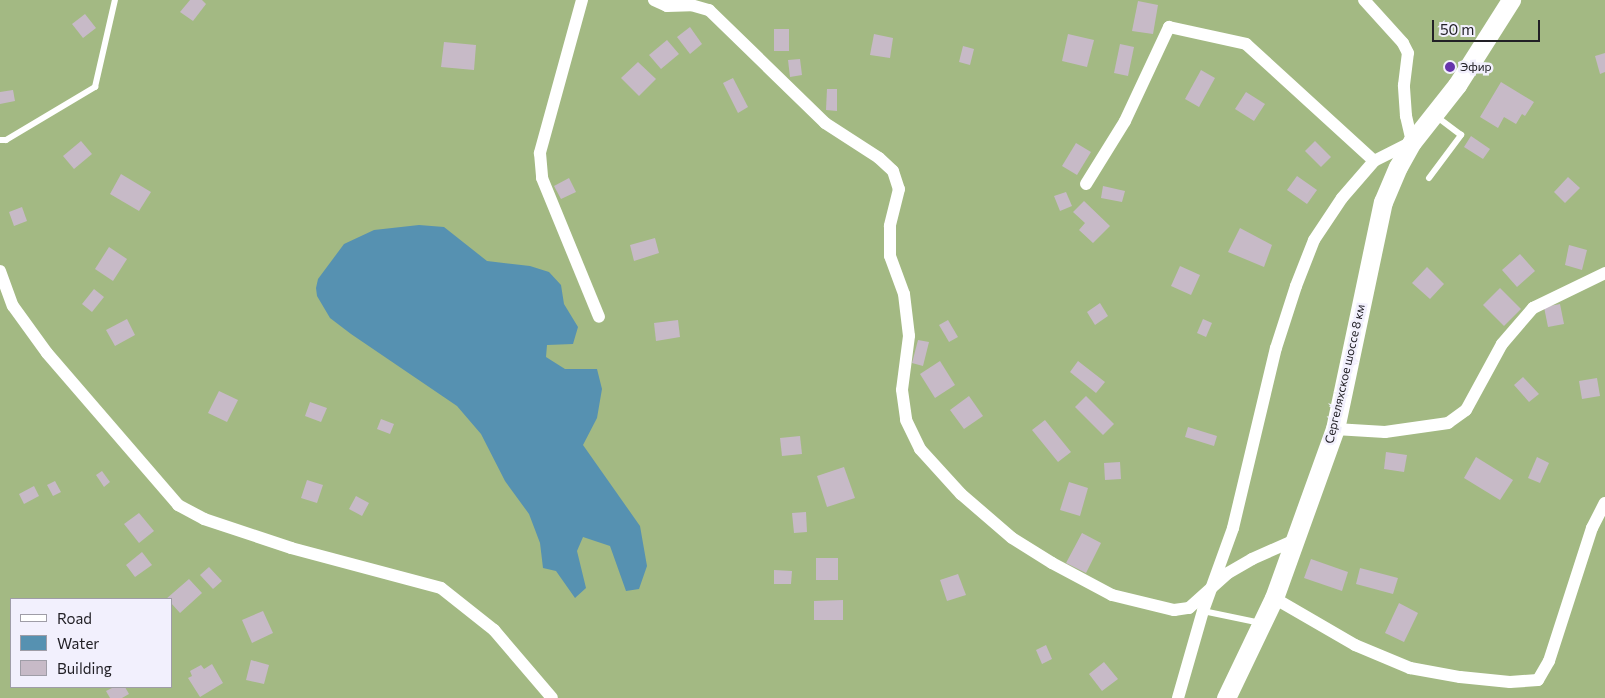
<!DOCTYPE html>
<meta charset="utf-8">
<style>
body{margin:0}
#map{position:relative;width:1605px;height:698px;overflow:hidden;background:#e5e2f2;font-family:Commissioner,sans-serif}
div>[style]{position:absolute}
.forest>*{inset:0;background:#a3b983}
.water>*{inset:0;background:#5691b1}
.building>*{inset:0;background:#c7bac7}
.lane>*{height:6px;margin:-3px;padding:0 3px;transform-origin:3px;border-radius:3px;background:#fff}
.street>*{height:12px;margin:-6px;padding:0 6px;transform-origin:6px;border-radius:6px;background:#fff}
.secondary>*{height:19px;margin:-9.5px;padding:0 9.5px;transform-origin:9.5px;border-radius:9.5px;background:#fff}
.dots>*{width:14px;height:14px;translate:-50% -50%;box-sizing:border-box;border:2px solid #f2f0fd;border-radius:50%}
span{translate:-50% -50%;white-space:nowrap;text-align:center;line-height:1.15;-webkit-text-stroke:5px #f2f0fd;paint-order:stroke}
.poi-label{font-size:12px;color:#222026}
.left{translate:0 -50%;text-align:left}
.street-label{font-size:12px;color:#222026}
.legend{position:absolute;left:10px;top:598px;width:162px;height:90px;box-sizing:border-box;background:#f2f0fd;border:1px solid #9f9da7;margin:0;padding:6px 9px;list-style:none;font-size:15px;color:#222026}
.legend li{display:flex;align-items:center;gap:10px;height:25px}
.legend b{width:25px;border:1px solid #9f9da7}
.scale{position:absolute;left:1432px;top:20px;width:108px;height:22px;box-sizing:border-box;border:2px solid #222026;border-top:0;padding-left:6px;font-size:15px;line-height:18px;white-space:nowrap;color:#222026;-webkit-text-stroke:4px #f2f0fd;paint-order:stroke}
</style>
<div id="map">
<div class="forest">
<i style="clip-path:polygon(evenodd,0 0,1605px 0,1605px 698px,0 698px,0 0,11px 599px,171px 599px,171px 687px,11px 687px,11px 599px)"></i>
</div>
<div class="water">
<i style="clip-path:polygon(419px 225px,444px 227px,487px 261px,530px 266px,549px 272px,561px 285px,564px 304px,578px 327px,573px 344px,547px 345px,546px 357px,565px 369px,597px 369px,602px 389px,597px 418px,583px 445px,640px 526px,647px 566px,639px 589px,626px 591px,610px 546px,583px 537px,577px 551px,586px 588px,575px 598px,556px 571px,543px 568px,540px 543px,529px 514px,505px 481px,481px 434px,457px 406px,351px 334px,330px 318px,317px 296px,316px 288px,318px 279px,344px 244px,374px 230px)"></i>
</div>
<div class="building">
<i style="clip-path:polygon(190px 0,202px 0,206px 4px,193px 21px,180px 12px)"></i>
<i style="clip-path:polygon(1138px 1px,1158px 5px,1153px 34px,1132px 31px)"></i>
<i style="clip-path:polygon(85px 14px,96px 28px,83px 38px,72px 24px)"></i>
<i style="clip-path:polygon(690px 27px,702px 44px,690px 54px,677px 37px)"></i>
<i style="clip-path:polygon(774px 29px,789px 29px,789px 51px,774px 51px)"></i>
<i style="clip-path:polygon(874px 34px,893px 38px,890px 58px,870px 55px)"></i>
<i style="clip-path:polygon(1068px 34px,1094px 40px,1087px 67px,1062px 61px)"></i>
<i style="clip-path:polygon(667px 40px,679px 54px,661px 69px,649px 55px)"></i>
<i style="clip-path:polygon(444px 42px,476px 45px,474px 70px,441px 67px)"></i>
<i style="clip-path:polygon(1120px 44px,1134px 47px,1128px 76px,1114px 73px)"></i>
<i style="clip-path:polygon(963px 46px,974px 49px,970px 65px,959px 62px)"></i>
<i style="clip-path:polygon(1605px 53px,1605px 72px,1600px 74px,1595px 56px)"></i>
<i style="clip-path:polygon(800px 59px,802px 75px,790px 77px,788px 60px)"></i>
<i style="clip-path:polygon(638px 62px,656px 79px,639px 96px,621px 78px)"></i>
<i style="clip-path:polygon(1201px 70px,1215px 78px,1199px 107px,1185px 99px)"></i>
<i style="clip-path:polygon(733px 78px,748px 107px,738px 113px,723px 83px)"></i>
<i style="clip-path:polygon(1501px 82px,1534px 102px,1525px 116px,1522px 114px,1516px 124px,1504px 117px,1498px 128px,1480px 117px)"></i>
<i style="clip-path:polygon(827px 89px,837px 89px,837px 111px,826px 110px)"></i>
<i style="clip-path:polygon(13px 90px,15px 101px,0 104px,0 92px)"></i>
<i style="clip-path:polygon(1246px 92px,1265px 104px,1254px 121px,1235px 109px)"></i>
<i style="clip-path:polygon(1471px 136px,1490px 149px,1483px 159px,1464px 147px)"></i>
<i style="clip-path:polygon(81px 141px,92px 154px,74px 169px,63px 156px)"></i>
<i style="clip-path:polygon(1315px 141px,1331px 157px,1321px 167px,1305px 151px)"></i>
<i style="clip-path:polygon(1076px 143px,1091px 152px,1077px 175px,1062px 166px)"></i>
<i style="clip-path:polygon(121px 174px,151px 192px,139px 211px,110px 194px)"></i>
<i style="clip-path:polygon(1297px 176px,1317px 190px,1307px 204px,1287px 190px)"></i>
<i style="clip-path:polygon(1568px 177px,1580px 188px,1565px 203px,1554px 192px)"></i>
<i style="clip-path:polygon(569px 178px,576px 192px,561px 199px,554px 186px)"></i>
<i style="clip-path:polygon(1103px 186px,1125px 191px,1122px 202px,1101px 198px)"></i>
<i style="clip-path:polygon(1066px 192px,1072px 206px,1060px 211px,1054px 196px)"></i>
<i style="clip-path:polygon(1084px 201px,1110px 226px,1093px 243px,1079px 230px,1085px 223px,1073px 212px)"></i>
<i style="clip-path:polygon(22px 207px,27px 221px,14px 226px,9px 212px)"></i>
<i style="clip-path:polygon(1240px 228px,1272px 245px,1264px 267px,1228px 252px)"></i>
<i style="clip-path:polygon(655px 238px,659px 253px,634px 261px,630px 245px)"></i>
<i style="clip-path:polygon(1569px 245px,1587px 250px,1582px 270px,1565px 265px)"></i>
<i style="clip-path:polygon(109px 247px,127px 259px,113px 281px,95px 269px)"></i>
<i style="clip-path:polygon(1520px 254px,1535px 271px,1517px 287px,1502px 270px)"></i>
<i style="clip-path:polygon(1180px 266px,1200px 275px,1191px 295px,1171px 286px)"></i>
<i style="clip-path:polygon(1427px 267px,1444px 284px,1430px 299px,1412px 283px)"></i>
<i style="clip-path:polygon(1500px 288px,1521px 309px,1504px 326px,1483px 305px)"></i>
<i style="clip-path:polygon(94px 289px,104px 297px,92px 312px,82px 304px)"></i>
<i style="clip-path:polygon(1100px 303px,1108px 316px,1095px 325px,1087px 312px)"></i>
<i style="clip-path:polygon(1560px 304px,1564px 324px,1548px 327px,1544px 307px)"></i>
<i style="clip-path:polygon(127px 319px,135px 335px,115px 346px,106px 330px)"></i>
<i style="clip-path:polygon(1203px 319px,1212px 323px,1206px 337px,1197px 333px)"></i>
<i style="clip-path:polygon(678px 320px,680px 337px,656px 341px,654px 323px)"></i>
<i style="clip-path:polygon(948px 320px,958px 337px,949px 342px,939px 325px)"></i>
<i style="clip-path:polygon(918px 340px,929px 342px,923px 366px,912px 363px)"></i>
<i style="clip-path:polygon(940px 361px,955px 385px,935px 398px,920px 374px)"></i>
<i style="clip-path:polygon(1078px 361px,1105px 382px,1096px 393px,1070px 372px)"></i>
<i style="clip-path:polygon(1523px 377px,1539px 394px,1529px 402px,1514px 385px)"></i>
<i style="clip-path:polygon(1597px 378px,1600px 396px,1582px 399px,1579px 381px)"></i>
<i style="clip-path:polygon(219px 391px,238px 400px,227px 422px,208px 413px)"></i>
<i style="clip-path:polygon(969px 396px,983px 416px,964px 429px,950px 410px)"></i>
<i style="clip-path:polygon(1086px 396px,1114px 424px,1103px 435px,1075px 407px)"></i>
<i style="clip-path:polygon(310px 402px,327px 408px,321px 422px,305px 416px)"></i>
<i style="clip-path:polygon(381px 419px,394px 424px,390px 434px,377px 429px)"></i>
<i style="clip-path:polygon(1045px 420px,1071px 452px,1058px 462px,1032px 430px)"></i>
<i style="clip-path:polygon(1188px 427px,1217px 436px,1214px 446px,1185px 437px)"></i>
<i style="clip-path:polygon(800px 436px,802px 454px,782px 456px,780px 438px)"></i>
<i style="clip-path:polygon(1386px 452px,1407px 455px,1404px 472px,1384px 469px)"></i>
<i style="clip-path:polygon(1476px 457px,1513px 480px,1500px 500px,1464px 478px)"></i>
<i style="clip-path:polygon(1537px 457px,1549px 463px,1540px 483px,1528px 478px)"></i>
<i style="clip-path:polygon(1120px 462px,1121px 479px,1105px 480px,1104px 463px)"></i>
<i style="clip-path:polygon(844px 467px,855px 498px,827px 507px,817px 476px)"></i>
<i style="clip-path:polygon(102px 471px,110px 482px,104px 487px,96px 475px)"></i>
<i style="clip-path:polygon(307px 480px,323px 485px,317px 503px,301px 498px)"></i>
<i style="clip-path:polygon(55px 481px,61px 492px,53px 496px,47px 485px)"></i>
<i style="clip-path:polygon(1069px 482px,1088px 488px,1080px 516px,1060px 510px)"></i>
<i style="clip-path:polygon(34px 486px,39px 496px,24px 504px,19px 494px)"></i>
<i style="clip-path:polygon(356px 496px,369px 503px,362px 516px,349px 509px)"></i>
<i style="clip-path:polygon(806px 512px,807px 532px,794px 533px,792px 513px)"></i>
<i style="clip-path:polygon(139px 513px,154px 531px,139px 543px,124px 524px)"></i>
<i style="clip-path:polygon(1082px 533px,1101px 543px,1086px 573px,1066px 563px)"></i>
<i style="clip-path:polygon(142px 552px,152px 565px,135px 577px,126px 565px)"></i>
<i style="clip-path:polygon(816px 558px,838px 558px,838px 580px,816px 580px)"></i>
<i style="clip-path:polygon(1311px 559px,1348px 572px,1342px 591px,1304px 578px)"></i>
<i style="clip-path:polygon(209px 567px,222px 581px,213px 589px,200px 575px)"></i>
<i style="clip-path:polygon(1360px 568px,1398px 578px,1393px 594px,1356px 584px)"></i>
<i style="clip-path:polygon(774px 570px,792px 571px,791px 584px,774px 584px)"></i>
<i style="clip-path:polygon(958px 574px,966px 595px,947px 601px,940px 580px)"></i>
<i style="clip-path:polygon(189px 579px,202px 593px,180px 613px,171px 603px,171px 599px,166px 599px)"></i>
<i style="clip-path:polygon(843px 600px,843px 620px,814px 620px,814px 601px)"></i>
<i style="clip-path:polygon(1399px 603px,1418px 613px,1404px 642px,1385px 633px)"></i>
<i style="clip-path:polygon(263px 611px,273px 633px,252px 643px,242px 620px)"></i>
<i style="clip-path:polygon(1046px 645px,1052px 659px,1042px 664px,1036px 650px)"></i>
<i style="clip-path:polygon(251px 660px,269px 665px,264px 684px,246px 680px)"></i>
<i style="clip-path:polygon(1104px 662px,1118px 679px,1102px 691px,1089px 674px)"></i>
<i style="clip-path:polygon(212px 664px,223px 683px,200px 697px,188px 678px,192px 676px,190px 671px,201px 665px,204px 669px)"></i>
<i style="clip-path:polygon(114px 687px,125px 687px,129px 694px,122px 698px,110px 698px,106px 691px)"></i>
</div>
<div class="lane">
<i style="left:0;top:140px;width:6px"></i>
<i style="left:6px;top:140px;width:104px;rotate:-30.8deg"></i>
<i style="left:95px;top:87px;width:89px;rotate:-77.1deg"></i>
<i style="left:1429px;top:178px;width:54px;rotate:-53.3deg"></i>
<i style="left:1461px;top:135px;width:31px;rotate:-143deg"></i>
<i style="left:1203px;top:611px;width:59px;rotate:11.7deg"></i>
</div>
<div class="street">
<i style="left:582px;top:0;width:159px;rotate:105.4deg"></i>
<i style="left:540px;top:153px;width:25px;rotate:85deg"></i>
<i style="left:542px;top:178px;width:150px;rotate:67.7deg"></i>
<i style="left:654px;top:0;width:14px;rotate:25deg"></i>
<i style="left:667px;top:6px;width:24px;rotate:-2deg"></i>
<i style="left:691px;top:5px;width:19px;rotate:16deg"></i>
<i style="left:709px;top:10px;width:162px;rotate:44.2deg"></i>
<i style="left:825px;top:123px;width:64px;rotate:32.9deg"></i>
<i style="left:879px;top:158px;width:19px;rotate:43deg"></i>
<i style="left:893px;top:171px;width:19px;rotate:72deg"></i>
<i style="left:899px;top:189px;width:38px;rotate:104deg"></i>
<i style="left:890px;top:226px;width:30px;rotate:90deg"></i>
<i style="left:890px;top:256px;width:40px;rotate:69.8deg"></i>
<i style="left:904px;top:294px;width:42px;rotate:83.2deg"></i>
<i style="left:909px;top:336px;width:54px;rotate:97.4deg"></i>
<i style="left:902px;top:390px;width:30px;rotate:82deg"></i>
<i style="left:906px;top:420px;width:32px;rotate:64deg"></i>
<i style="left:920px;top:449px;width:61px;rotate:47.7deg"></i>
<i style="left:961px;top:494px;width:67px;rotate:40.8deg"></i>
<i style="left:1012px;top:538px;width:47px;rotate:32deg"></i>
<i style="left:1052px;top:563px;width:68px;rotate:28.1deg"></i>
<i style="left:1112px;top:595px;width:64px;rotate:13.6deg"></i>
<i style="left:1174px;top:610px;width:15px;rotate:-8deg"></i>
<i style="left:1189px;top:608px;width:52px;rotate:-41.9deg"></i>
<i style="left:1228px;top:573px;width:28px;rotate:-30deg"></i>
<i style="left:1252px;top:559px;width:47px;rotate:-23.8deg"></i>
<i style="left:1086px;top:184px;width:74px;rotate:-58.2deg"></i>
<i style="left:1125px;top:121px;width:104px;rotate:-64.9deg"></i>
<i style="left:1169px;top:27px;width:79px;rotate:12.4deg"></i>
<i style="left:1246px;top:44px;width:173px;rotate:42.4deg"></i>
<i style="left:0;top:271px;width:37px;rotate:70deg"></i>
<i style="left:13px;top:306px;width:58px;rotate:54.1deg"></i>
<i style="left:47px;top:353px;width:201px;rotate:49.2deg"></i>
<i style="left:178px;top:505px;width:30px;rotate:28deg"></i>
<i style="left:204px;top:519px;width:92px;rotate:18.4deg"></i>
<i style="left:291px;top:548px;width:155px;rotate:14.9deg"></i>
<i style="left:441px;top:588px;width:68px;rotate:38.4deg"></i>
<i style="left:494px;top:630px;width:89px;rotate:49.5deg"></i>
<i style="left:1335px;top:429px;width:50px;rotate:3.4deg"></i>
<i style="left:1385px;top:432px;width:64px;rotate:-8.1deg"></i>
<i style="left:1448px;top:423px;width:22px;rotate:-36deg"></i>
<i style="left:1466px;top:410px;width:75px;rotate:-61.4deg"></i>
<i style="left:1502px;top:344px;width:48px;rotate:-49.3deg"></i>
<i style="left:1533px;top:308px;width:80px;rotate:-25.9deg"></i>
<i style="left:1274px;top:598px;width:94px;rotate:30.1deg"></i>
<i style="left:1355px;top:645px;width:60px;rotate:22.7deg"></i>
<i style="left:1410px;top:668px;width:51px;rotate:10.2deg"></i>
<i style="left:1460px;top:677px;width:50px;rotate:5.7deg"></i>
<i style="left:1510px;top:682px;width:28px;rotate:-4deg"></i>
<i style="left:1538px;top:680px;width:22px;rotate:-60deg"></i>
<i style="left:1549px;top:661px;width:140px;rotate:-72.1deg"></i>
<i style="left:1592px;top:528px;width:28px;rotate:-63deg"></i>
<i style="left:1178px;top:698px;width:91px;rotate:-74deg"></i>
<i style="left:1203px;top:611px;width:88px;rotate:-70.1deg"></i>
<i style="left:1233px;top:528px;width:185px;rotate:-76.6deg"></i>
<i style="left:1276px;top:348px;width:65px;rotate:-72.1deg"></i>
<i style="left:1296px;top:286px;width:49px;rotate:-68.6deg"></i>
<i style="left:1314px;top:240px;width:50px;rotate:-56.3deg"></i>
<i style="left:1342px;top:198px;width:49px;rotate:-49.1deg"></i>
<i style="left:1374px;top:161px;width:42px;rotate:-26.6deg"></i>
<i style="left:1412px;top:142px;width:27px;rotate:-103deg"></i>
<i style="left:1406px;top:116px;width:31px;rotate:-94deg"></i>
<i style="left:1404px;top:85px;width:32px;rotate:-83deg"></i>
<i style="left:1408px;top:53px;width:11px;rotate:-117deg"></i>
<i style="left:1403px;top:43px;width:58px;rotate:-132.2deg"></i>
</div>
<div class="secondary">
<i style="left:1226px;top:698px;width:111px;rotate:-64.4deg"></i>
<i style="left:1274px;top:598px;width:180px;rotate:-70.2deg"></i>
<i style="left:1335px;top:429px;width:232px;rotate:-78.1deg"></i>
<i style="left:1383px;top:202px;width:38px;rotate:-67deg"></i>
<i style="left:1398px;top:167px;width:29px;rotate:-61deg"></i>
<i style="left:1412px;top:142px;width:73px;rotate:-51.7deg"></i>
<i style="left:1457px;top:85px;width:101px;rotate:-57.6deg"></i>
</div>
<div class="dots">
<i style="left:1450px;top:67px;background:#6634ab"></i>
</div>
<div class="poi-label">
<span class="left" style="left:1460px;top:67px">Эфир</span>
</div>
<div class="street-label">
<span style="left:1345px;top:374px;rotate:-77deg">Сергеляхское шоссе 8 км</span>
</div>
<ul class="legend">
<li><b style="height:6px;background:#fff"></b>Road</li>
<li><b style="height:14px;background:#5691b1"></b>Water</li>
<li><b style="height:14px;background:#c7bac7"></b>Building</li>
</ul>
<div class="scale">50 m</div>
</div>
